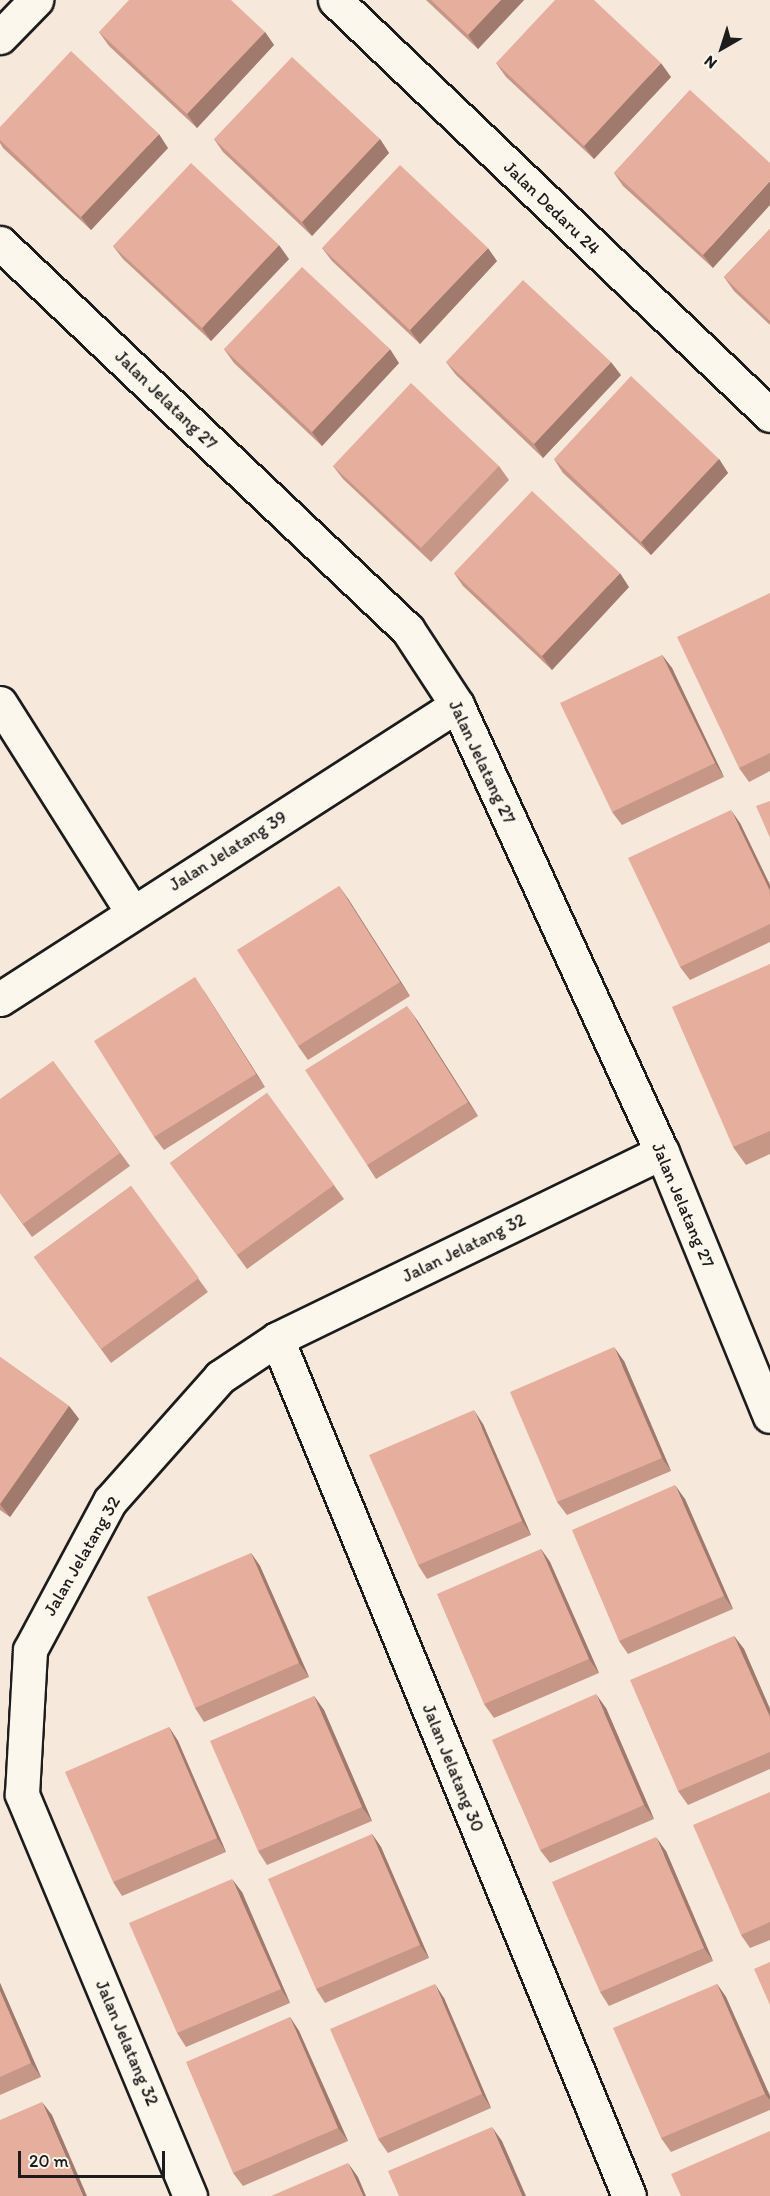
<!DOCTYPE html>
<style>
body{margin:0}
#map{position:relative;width:770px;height:2196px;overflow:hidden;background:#f7e8dc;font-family:Itim,sans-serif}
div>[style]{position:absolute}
.roads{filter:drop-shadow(2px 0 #1c1c1c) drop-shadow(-2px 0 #1c1c1c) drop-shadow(0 2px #1c1c1c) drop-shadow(0 -2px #1c1c1c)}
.minor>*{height:33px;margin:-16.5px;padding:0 16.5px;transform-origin:16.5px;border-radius:16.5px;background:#fbf7ec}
.wall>*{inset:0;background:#c69687}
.shaded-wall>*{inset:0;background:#a17a6e}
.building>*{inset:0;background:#e6ae9d}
span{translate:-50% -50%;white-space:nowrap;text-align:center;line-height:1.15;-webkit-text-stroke:6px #fbf7ec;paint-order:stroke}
.street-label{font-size:18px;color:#1c1c1c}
.north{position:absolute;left:692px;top:18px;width:60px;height:60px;-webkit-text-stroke:4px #fbf7ec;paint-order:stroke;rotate:219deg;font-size:16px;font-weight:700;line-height:24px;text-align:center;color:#1c1c1c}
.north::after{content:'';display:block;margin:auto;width:21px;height:27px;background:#1c1c1c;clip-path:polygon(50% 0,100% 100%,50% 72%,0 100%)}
.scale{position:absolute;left:18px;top:2151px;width:147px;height:27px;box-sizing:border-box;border:3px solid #1c1c1c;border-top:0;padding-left:8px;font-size:18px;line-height:21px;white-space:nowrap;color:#1c1c1c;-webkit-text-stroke:4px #fbf7ec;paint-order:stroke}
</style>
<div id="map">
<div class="roads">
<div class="minor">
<i style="left:335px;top:0;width:601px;rotate:43.65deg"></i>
<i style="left:0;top:37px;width:52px;rotate:-45.8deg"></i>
<i style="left:0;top:243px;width:562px;rotate:43.49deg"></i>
<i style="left:408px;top:630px;width:90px;rotate:56.8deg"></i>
<i style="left:457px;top:705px;width:492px;rotate:65.4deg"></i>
<i style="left:662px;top:1152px;width:285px;rotate:67.8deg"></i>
<i style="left:0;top:703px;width:247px;rotate:57.7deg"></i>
<i style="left:0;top:999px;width:543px;rotate:-32.75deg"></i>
<i style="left:277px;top:1339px;width:926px;rotate:67.67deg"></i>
<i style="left:190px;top:2196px;width:436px;rotate:-112.7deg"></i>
<i style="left:22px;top:1794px;width:144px;rotate:-86.8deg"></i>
<i style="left:30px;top:1650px;width:169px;rotate:-61.8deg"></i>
<i style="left:110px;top:1501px;width:166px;rotate:-48.4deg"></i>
<i style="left:220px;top:1377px;width:69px;rotate:-33.7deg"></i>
<i style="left:277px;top:1339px;width:428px;rotate:-25.9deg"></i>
</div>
</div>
<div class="wall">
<i style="clip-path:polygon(426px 0,524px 0,478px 49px)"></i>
<i style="clip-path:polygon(99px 32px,265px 32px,274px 45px,197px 128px,109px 46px)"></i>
<i style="clip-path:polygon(496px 63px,671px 77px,594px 159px,506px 77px)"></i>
<i style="clip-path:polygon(690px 90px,713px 268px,623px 186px,614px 173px)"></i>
<i style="clip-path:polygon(0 127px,168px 148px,91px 230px,3px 148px,0 143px)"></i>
<i style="clip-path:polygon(214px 139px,380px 139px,389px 153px,312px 236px,223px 152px)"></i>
<i style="clip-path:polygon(770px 229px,770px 325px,734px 291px,724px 277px)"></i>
<i style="clip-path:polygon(113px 246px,289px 259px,211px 341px,123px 259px)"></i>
<i style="clip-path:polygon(322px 248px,497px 261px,420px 344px,332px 261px)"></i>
<i style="clip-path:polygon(224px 349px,399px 363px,322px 446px,234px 363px)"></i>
<i style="clip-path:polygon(446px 362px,621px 375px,543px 458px,456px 375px)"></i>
<i style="clip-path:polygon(554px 459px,719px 459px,728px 473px,651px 555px,563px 473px)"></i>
<i style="clip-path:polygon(333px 466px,499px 466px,509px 480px,431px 562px,343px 479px)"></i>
<i style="clip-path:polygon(454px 573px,629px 587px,552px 670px,463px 586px)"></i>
<i style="clip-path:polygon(770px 593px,770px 771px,749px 782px,739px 768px)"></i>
<i style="clip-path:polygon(662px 655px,672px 668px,724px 777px,622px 825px,612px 812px)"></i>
<i style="clip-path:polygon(740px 823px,770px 885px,770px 942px,690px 980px,680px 967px)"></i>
<i style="clip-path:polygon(339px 886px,410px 996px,308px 1060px,298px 1046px)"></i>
<i style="clip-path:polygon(770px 964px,770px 1154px,746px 1165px,733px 1147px)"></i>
<i style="clip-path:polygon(204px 991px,265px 1087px,164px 1150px,154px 1137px)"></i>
<i style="clip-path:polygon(417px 1020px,478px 1116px,376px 1179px,367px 1165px)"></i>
<i style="clip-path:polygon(53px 1061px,130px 1166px,32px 1237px,0 1193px)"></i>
<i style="clip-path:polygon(267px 1093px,344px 1199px,247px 1269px,170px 1163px)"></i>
<i style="clip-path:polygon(131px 1186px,208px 1292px,111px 1363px,34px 1257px)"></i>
<i style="clip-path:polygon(0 1357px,69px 1406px,79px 1419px,10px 1517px,0 1510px)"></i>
<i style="clip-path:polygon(624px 1361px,671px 1471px,567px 1515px,557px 1502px)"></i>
<i style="clip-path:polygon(483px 1424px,531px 1535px,427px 1579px,418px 1565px)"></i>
<i style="clip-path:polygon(685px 1499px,733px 1609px,628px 1654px,619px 1641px)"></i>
<i style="clip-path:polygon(541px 1549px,550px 1562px,599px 1673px,494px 1718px,484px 1704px)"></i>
<i style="clip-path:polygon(251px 1553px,260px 1566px,309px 1677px,204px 1722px,195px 1708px)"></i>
<i style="clip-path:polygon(734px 1636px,744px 1649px,770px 1709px,770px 1769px,688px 1805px,678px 1791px)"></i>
<i style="clip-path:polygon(314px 1696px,324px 1710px,372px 1821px,267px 1865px,258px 1851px)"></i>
<i style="clip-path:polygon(606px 1708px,654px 1819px,550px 1863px,540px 1850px)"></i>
<i style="clip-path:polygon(169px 1727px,178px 1741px,226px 1852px,122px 1896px,113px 1882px)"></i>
<i style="clip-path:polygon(770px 1792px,770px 1940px,750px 1948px,741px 1935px)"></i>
<i style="clip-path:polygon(372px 1834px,381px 1847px,429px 1958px,325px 2003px,316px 1989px)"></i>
<i style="clip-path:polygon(666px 1851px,713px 1961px,609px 2006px,600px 1992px)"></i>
<i style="clip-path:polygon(242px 1892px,290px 2003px,186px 2047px,177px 2033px)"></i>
<i style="clip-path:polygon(0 1983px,41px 2077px,0 2095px)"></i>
<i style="clip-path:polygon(717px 1984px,726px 1997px,770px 2096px,770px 2110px,671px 2152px,661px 2138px)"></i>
<i style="clip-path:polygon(444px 1998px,491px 2108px,388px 2153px,378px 2139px)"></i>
<i style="clip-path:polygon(290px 2017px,299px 2031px,348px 2141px,243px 2186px,233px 2173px)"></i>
</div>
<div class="shaded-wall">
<i style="clip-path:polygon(501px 0,524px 0,478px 49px,468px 35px)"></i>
<i style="clip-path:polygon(265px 32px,274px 45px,197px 128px,187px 114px)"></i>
<i style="clip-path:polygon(661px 63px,671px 77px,594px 159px,584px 146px)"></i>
<i style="clip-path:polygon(159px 134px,168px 148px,91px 230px,81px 217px)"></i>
<i style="clip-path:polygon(380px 139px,389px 153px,312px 236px,302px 222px)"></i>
<i style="clip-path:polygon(770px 181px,770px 205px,713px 268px,703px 255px)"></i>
<i style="clip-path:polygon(279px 245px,289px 259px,211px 341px,202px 328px)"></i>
<i style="clip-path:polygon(488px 248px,497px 261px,420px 344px,410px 330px)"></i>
<i style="clip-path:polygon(390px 349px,399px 363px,322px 446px,312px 432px)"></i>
<i style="clip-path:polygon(611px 362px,621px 375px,543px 458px,534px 444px)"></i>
<i style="clip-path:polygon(719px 459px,728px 473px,651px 555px,641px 542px)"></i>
<i style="clip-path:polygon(620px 573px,629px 587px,552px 670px,542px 656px)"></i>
<i style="clip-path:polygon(662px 655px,672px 668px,724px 777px,715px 763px)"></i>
<i style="clip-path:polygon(731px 810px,740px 823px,770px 885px,770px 891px)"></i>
<i style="clip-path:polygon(339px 886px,349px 900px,410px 996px,400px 982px)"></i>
<i style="clip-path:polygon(195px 977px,204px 991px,265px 1087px,256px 1074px)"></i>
<i style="clip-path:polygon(407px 1006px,417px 1020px,478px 1116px,468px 1102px)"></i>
<i style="clip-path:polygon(614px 1347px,624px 1361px,671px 1471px,662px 1458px)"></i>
<i style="clip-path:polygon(69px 1406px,79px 1419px,10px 1517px,0 1504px)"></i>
<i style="clip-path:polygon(474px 1410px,483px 1424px,531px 1535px,522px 1521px)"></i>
<i style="clip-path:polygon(675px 1485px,685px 1499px,733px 1609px,724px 1596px)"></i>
<i style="clip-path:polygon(541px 1549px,550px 1562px,599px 1673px,589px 1659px)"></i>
<i style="clip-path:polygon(251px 1553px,260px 1566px,309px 1677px,299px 1663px)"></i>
<i style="clip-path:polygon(734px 1636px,744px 1649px,770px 1709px,770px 1717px)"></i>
<i style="clip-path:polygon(596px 1694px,606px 1708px,654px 1819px,644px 1805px)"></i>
<i style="clip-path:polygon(314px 1696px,324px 1710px,372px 1821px,362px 1807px)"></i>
<i style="clip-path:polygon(169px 1727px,178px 1741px,226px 1852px,217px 1838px)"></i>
<i style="clip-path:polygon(372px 1834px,381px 1847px,429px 1958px,420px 1945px)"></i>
<i style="clip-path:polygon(656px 1837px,666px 1851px,713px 1961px,704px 1948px)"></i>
<i style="clip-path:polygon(232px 1879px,242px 1892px,290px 2003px,281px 1989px)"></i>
<i style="clip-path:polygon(0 1983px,41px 2077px,31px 2063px,0 1991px)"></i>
<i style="clip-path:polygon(435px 1984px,444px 1998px,491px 2108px,482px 2094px)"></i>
<i style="clip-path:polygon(717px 1984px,726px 1997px,770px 2096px,770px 2100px,765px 2094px)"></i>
<i style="clip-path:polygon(290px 2017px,299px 2031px,348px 2141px,338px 2128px)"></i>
<i style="clip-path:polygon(42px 2102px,52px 2115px,87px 2196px,83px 2196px)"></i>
<i style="clip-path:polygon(492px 2127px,502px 2141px,526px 2196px,522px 2196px)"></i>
<i style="clip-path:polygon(348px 2163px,358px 2177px,366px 2196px,363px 2196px)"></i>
</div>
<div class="building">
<i style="clip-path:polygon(129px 0,231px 0,265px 32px,187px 114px,99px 32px)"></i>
<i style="clip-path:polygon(431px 0,501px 0,468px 35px)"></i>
<i style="clip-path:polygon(555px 0,594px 0,661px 63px,584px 146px,496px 63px)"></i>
<i style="clip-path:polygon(71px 51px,159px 134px,81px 217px,0 140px,0 127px)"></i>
<i style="clip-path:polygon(292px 57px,380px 139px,302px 222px,214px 139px)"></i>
<i style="clip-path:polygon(690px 90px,770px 163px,770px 181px,703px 255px,614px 173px)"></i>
<i style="clip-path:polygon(191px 163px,279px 245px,202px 328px,113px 246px)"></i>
<i style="clip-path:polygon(400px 165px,488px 248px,410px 330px,322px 248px)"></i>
<i style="clip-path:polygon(770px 229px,770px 321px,724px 277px)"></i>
<i style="clip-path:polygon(302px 267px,390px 349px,312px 432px,224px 349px)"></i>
<i style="clip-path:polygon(523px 280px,611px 362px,534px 444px,446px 362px)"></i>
<i style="clip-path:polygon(631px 376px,719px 459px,641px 542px,554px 459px)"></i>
<i style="clip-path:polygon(411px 383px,499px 466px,421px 548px,333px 466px)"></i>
<i style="clip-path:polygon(532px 491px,620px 573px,542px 656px,454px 573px)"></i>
<i style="clip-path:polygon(770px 593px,770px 753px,739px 768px,677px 637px)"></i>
<i style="clip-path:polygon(662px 655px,715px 763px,612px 812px,560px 703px)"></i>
<i style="clip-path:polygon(770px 801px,770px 838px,756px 806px)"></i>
<i style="clip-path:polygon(731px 810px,770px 891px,770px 924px,680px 967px,628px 858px)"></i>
<i style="clip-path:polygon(339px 886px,400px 982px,298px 1046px,237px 950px)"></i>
<i style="clip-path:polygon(770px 964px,770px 1131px,733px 1147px,672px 1007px)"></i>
<i style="clip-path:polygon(195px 977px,256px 1074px,154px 1137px,94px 1041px)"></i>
<i style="clip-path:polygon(407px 1006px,468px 1102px,367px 1165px,305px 1070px)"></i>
<i style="clip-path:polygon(53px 1061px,120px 1153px,23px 1224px,0 1193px,0 1099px)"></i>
<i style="clip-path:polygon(267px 1093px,334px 1185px,237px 1255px,170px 1163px)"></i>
<i style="clip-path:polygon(131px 1186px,199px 1278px,101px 1349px,34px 1257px)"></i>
<i style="clip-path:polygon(614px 1347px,662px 1458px,557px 1502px,510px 1392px)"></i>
<i style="clip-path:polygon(0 1357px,69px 1406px,0 1504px)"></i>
<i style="clip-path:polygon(474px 1410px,522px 1521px,418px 1565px,369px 1455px)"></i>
<i style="clip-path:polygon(675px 1485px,724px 1596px,619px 1641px,572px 1530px)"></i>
<i style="clip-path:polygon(541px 1549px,589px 1659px,484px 1704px,437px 1594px)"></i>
<i style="clip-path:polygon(251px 1553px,299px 1663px,195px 1708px,147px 1597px)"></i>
<i style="clip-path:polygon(734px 1636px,770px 1717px,770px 1752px,678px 1791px,630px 1680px)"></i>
<i style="clip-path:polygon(596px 1694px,644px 1805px,540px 1850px,492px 1740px)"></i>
<i style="clip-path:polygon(314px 1696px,362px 1807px,258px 1851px,210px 1741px)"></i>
<i style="clip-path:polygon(169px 1727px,217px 1838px,113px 1882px,65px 1772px)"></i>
<i style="clip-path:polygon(770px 1792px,770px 1922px,741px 1935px,693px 1825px)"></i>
<i style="clip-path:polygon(372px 1834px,420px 1945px,316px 1989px,268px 1879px)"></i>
<i style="clip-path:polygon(656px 1837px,704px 1948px,600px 1992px,552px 1882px)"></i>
<i style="clip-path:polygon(232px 1879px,281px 1989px,177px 2033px,129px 1923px)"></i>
<i style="clip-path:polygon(770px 1962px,770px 2005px,754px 1969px)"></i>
<i style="clip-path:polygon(435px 1984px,482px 2094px,378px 2139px,330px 2029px)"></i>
<i style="clip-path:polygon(717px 1984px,765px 2094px,661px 2138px,613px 2028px)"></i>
<i style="clip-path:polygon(0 1991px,31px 2063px,0 2077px)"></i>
<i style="clip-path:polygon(290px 2017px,338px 2128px,233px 2173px,186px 2062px)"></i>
<i style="clip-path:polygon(42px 2102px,83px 2196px,0 2196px,0 2120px)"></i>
<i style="clip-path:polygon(492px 2127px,522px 2196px,399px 2196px,388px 2171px)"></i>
<i style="clip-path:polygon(770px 2131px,770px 2196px,681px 2196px,671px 2174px)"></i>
<i style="clip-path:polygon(348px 2163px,363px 2196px,271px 2196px)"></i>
</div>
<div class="street-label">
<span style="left:552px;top:208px;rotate:44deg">Jalan Dedaru 24</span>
<span style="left:166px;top:400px;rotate:44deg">Jalan Jelatang 27</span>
<span style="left:482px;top:762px;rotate:65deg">Jalan Jelatang 27</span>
<span style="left:228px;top:851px;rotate:-32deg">Jalan Jelatang 39</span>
<span style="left:683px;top:1205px;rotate:67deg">Jalan Jelatang 27</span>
<span style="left:464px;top:1248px;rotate:-26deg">Jalan Jelatang 32</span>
<span style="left:82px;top:1556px;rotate:-60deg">Jalan Jelatang 32</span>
<span style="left:453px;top:1768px;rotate:68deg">Jalan Jelatang 30</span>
<span style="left:127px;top:2043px;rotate:67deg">Jalan Jelatang 32</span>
</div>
<div class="north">N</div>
<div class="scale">20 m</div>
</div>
